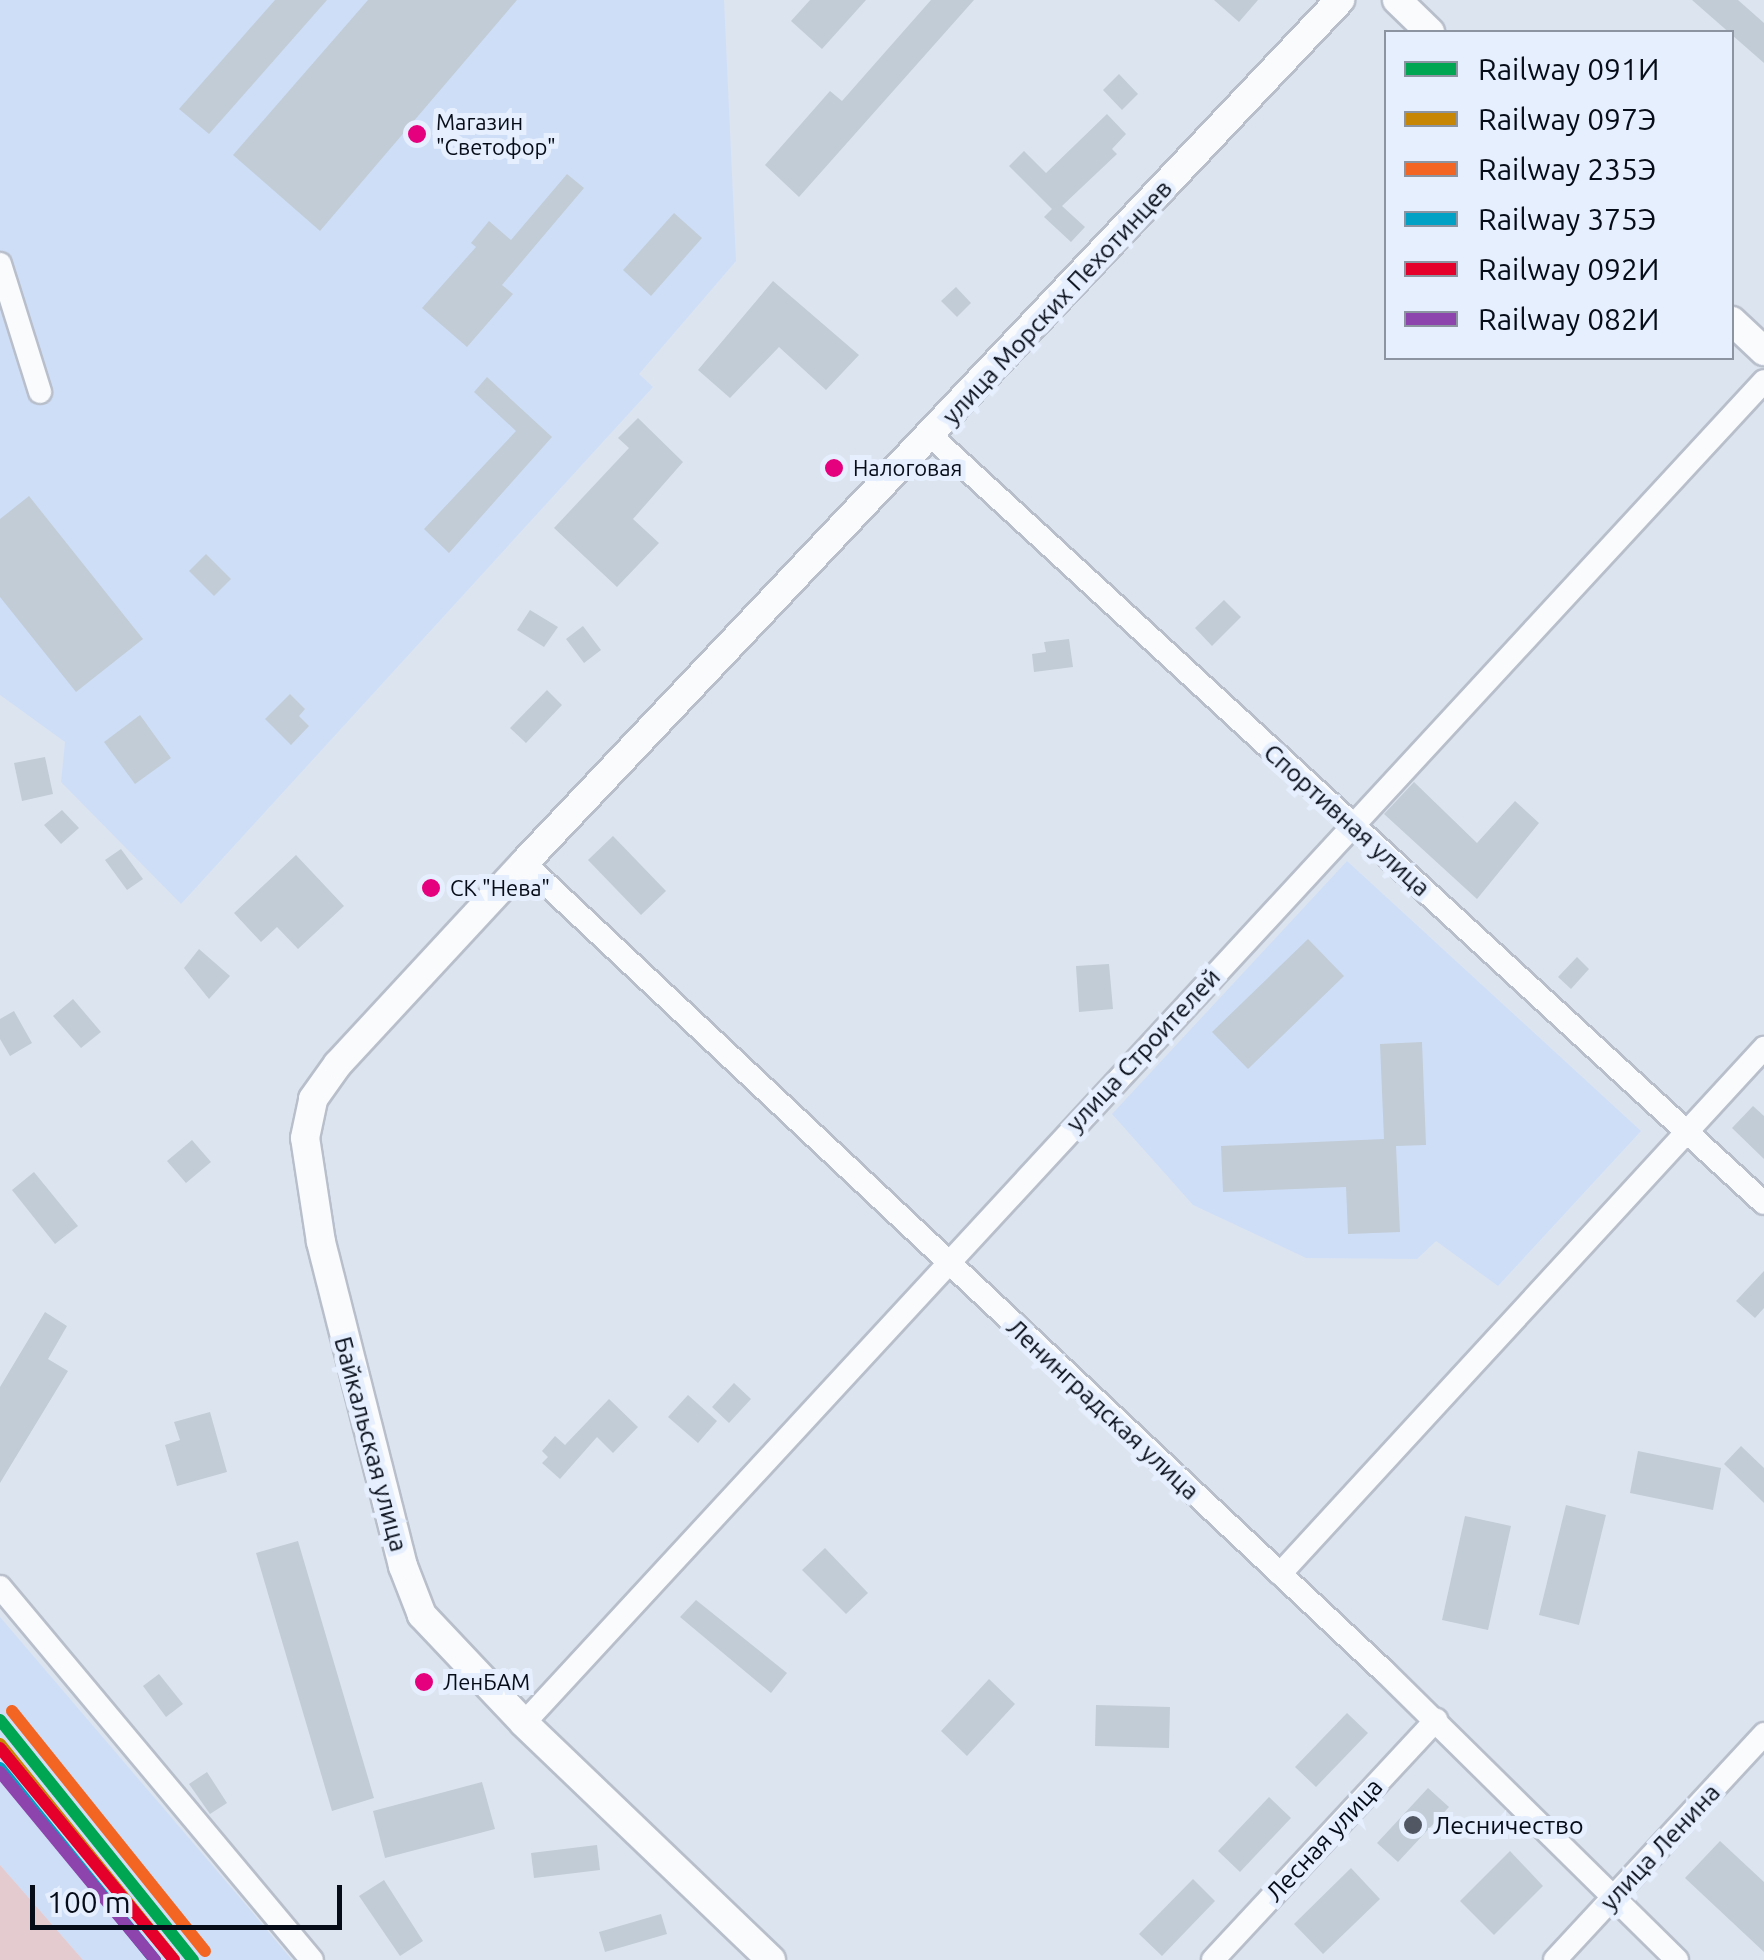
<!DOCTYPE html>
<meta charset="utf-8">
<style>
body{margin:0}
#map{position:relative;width:1764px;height:1960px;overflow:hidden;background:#dce4f0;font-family:Ubuntu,sans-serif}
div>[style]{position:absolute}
.built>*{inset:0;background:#cfdef7}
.green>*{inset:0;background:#e3cbd0}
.building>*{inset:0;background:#c1ccd6}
.roads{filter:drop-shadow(2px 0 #b8bfcb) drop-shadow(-2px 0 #b8bfcb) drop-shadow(0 2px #b8bfcb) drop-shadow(0 -2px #b8bfcb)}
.minor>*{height:22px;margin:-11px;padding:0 11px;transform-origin:11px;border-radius:11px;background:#fafbfd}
.tertiary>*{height:28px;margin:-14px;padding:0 14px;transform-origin:14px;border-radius:14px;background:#fafbfd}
.rail-1>*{height:12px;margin:-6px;padding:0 6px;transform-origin:6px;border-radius:6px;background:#00a651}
.rail-2>*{height:12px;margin:-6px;padding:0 6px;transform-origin:6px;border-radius:6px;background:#c78705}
.rail-3>*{height:12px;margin:-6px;padding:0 6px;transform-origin:6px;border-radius:6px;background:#f26522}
.rail-4>*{height:12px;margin:-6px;padding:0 6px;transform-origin:6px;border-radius:6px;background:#00a1c5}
.rail-5>*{height:12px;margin:-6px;padding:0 6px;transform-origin:6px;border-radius:6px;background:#e4002b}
.rail-6>*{height:12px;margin:-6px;padding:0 6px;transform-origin:6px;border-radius:6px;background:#8e44ad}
.dots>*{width:28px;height:28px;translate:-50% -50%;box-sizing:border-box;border:5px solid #e6effe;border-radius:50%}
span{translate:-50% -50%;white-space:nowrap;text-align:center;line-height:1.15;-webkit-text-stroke:10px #e6effe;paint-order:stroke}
.bus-label{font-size:22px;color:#060c18}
.left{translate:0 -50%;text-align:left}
.street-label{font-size:25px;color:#060c18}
.poi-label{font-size:25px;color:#060c18}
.legend{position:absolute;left:1384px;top:30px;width:350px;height:330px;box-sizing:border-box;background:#e6effe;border:2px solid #8c94a2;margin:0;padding:12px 18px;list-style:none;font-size:30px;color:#060c18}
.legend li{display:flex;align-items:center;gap:20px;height:50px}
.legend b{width:50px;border:2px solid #8c94a2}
.scale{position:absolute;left:30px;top:1885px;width:312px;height:45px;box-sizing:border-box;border:5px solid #060c18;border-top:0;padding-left:12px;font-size:30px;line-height:35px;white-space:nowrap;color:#060c18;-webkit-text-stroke:8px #e6effe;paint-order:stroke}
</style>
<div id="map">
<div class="built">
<i style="clip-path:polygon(0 0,724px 0,736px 261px,639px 374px,653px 387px,181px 904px,61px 782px,65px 742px,0 695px)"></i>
<i style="clip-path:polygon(1347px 861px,1641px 1131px,1498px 1286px,1436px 1241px,1417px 1259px,1306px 1258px,1193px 1205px,1112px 1114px)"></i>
<i style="clip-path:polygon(0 1617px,247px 1906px,292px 1960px,83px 1960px,0 1865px)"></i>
</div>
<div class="green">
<i style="clip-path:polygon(0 1865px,83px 1960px,0 1960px)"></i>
</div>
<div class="building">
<i style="clip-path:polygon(275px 0,327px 0,209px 134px,179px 109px)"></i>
<i style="clip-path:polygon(368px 0,517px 0,320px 231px,233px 155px)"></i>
<i style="clip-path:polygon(810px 0,866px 0,822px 49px,791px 21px)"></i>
<i style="clip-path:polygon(931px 0,974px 0,799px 197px,765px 165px,830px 91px,842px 101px)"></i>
<i style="clip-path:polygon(1214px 0,1258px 0,1239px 22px)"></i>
<i style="clip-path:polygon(1692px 0,1738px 0,1764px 23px,1764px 63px)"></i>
<i style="clip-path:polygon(1119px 74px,1138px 94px,1122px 110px,1103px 90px)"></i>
<i style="clip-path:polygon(1107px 114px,1126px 134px,1112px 149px,1117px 154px,1062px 206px,1085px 227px,1071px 242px,1044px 217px,1052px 209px,1009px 166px,1024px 151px,1046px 173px)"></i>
<i style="clip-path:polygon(567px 174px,584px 188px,502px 285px,513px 294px,467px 347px,422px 308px,476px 247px,471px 243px,489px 221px,511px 240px)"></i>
<i style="clip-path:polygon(674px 213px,702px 238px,651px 296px,623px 270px)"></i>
<i style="clip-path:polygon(773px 281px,859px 355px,826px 390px,779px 347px,730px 398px,698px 370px)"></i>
<i style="clip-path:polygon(956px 287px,971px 303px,957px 317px,941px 301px)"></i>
<i style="clip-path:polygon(487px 377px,552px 437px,449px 553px,424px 529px,516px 431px,474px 392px)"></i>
<i style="clip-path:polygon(638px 418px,683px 462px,633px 519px,659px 543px,617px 587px,554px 528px,629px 448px,618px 438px)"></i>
<i style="clip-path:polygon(29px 496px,143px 639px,76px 692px,0 597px,0 519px)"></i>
<i style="clip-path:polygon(206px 554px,231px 579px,214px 596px,189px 571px)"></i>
<i style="clip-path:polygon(1224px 600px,1241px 617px,1212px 646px,1195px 628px)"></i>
<i style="clip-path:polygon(530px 610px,558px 627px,544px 647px,517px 630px)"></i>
<i style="clip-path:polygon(583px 626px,601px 650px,584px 663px,566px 639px)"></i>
<i style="clip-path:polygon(1069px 639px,1073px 667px,1034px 672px,1032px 654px,1046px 652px,1044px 642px)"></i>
<i style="clip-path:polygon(547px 690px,562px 705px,526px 743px,510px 728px)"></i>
<i style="clip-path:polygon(290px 694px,305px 709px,299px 716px,309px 726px,291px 745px,265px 719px)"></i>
<i style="clip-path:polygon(140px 715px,171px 758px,135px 784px,104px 742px)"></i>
<i style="clip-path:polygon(45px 757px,53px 794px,22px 801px,14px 763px)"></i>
<i style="clip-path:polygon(1414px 782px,1477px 843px,1515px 801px,1539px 823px,1477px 899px,1384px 814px)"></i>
<i style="clip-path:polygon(62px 810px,79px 828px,61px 844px,44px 825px)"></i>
<i style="clip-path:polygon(613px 836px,666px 891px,641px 915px,588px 860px)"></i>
<i style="clip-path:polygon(121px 849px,143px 879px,127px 890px,105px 860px)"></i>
<i style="clip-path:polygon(296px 855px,344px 906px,298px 949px,277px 927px,261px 942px,234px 913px)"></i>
<i style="clip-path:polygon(1308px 939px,1344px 976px,1248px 1069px,1212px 1032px)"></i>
<i style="clip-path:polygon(199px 949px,230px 976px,209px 999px,184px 968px)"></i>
<i style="clip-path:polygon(1577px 957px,1589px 969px,1571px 989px,1558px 977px)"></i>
<i style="clip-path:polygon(1109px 964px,1113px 1009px,1079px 1012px,1076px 966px)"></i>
<i style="clip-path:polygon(73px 999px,101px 1032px,81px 1048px,53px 1016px)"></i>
<i style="clip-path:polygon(14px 1011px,32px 1043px,10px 1056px,0 1039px,0 1019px)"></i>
<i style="clip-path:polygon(1422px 1042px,1426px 1145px,1396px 1146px,1400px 1232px,1348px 1234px,1346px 1187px,1223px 1192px,1221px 1146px,1384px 1139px,1380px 1044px)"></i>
<i style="clip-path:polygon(1753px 1106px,1764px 1116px,1764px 1159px,1732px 1128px)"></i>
<i style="clip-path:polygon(192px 1140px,211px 1162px,186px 1183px,167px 1161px)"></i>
<i style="clip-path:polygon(34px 1172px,78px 1226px,55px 1244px,12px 1190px)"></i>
<i style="clip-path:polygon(1764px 1271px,1764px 1308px,1755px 1318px,1736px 1301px)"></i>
<i style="clip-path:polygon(45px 1312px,67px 1326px,48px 1359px,68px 1371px,0 1483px,0 1387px)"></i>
<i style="clip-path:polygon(734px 1383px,751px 1399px,729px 1423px,712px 1407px)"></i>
<i style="clip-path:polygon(688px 1395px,717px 1421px,698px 1443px,668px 1417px)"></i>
<i style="clip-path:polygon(609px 1399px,638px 1427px,613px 1453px,597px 1437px,560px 1479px,542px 1463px,548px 1457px,542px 1451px,555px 1436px,565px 1445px)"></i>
<i style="clip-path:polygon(210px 1412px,227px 1472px,177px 1486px,165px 1445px,180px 1440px,174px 1422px)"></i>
<i style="clip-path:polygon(1741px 1446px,1764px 1468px,1764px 1503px,1724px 1464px)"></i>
<i style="clip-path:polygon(1638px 1451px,1721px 1468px,1713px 1510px,1630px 1493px)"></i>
<i style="clip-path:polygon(1566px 1505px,1606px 1515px,1579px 1625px,1539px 1615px)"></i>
<i style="clip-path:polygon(1465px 1516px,1511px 1526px,1488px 1630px,1442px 1620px)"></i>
<i style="clip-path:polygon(298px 1541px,374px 1798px,332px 1811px,256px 1553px)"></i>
<i style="clip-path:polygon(825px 1548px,868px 1593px,846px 1614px,802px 1570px)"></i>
<i style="clip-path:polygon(696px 1600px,787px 1673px,771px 1693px,680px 1617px)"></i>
<i style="clip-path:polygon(159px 1674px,183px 1704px,166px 1717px,143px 1686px)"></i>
<i style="clip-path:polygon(989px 1679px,1015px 1704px,967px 1756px,941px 1731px)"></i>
<i style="clip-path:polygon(1096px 1705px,1170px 1707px,1169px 1748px,1095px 1746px)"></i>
<i style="clip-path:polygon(1347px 1713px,1368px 1733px,1316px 1787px,1295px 1767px)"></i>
<i style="clip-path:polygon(207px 1772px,227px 1803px,210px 1814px,189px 1784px)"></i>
<i style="clip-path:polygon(482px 1782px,495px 1829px,385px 1858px,373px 1811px)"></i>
<i style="clip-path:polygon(1428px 1788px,1449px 1807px,1398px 1862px,1377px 1843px)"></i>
<i style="clip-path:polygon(1269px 1797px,1291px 1818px,1240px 1872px,1218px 1851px)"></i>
<i style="clip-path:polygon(1720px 1841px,1764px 1882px,1764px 1952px,1685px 1878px)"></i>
<i style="clip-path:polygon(597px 1845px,600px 1870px,534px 1878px,531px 1853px)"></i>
<i style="clip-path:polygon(1510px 1851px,1543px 1886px,1494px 1935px,1460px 1901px)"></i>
<i style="clip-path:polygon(1351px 1868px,1380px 1899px,1323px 1954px,1294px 1924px)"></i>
<i style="clip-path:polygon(1193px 1879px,1215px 1901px,1162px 1956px,1139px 1934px)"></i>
<i style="clip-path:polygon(384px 1880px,423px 1941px,400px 1956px,359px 1896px)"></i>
<i style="clip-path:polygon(661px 1914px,667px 1934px,605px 1952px,599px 1932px)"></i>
</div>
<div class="roads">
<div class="minor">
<i style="left:0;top:264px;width:134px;rotate:72.6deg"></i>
<i style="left:931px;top:436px;width:1132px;rotate:42.64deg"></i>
<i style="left:524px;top:863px;width:1181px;rotate:43.22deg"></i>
<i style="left:1385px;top:1672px;width:410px;rotate:44.6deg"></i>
<i style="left:1280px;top:1574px;width:715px;rotate:-47.38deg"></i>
<i style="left:0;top:1587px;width:486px;rotate:50.1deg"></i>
<i style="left:524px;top:1723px;width:1827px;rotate:-47.26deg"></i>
<i style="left:1213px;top:1960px;width:328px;rotate:-47.1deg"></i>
<i style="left:1555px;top:1960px;width:308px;rotate:-47.2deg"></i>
</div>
<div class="tertiary">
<i style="left:1397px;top:0;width:46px;rotate:44.1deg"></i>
<i style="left:1732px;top:321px;width:44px;rotate:43.2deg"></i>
<i style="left:771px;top:1960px;width:342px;rotate:-136.2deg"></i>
<i style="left:524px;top:1723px;width:149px;rotate:-133.4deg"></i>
<i style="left:422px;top:1615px;width:53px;rotate:-111.2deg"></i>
<i style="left:403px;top:1566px;width:334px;rotate:-104.2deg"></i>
<i style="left:321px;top:1242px;width:105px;rotate:-98.7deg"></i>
<i style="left:305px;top:1138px;width:40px;rotate:-78deg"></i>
<i style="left:313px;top:1099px;width:43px;rotate:-54.5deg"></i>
<i style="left:338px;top:1064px;width:274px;rotate:-47.2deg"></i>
<i style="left:524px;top:863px;width:1188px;rotate:-46.6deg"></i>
</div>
</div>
<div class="rail-1">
<i style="left:0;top:1720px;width:308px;rotate:51.2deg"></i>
</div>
<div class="rail-2">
<i style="left:0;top:1744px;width:277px;rotate:51.1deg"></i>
</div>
<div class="rail-3">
<i style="left:12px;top:1711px;width:308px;rotate:51.2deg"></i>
</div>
<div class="rail-4">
<i style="left:0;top:1768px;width:247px;rotate:51.1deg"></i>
</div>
<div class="rail-5">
<i style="left:0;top:1748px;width:274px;rotate:50.6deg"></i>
</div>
<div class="rail-6">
<i style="left:0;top:1772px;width:244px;rotate:50.5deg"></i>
</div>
<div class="dots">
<i style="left:417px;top:134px;background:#e5007d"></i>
<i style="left:834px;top:468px;background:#e5007d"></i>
<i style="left:431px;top:888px;background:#e5007d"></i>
<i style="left:424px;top:1682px;background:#e5007d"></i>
<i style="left:1413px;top:1825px;background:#515864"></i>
</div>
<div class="bus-label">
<span class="left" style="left:436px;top:134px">Магазин<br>"Светофор"</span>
<span class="left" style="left:853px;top:468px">Налоговая</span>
<span class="left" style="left:450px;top:888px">СК "Нева"</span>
<span class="left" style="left:443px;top:1682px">ЛенБАМ</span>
</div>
<div class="street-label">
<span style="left:1057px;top:302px;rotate:-47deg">улица Морских Пехотинцев</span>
<span style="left:1347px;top:820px;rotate:42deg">Спортивная улица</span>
<span style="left:1143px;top:1050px;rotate:-47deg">улица Строителей</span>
<span style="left:1103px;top:1409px;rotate:43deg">Ленинградская улица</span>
<span style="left:371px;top:1444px;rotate:75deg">Байкальская улица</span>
<span style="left:1324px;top:1840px;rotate:-47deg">Лесная улица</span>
<span style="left:1660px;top:1847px;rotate:-47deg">улица Ленина</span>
</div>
<div class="poi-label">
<span class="left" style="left:1433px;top:1825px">Лесничество</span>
</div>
<ul class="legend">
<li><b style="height:12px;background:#00a651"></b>Railway 091И</li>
<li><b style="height:12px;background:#c78705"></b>Railway 097Э</li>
<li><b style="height:12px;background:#f26522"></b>Railway 235Э</li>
<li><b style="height:12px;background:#00a1c5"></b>Railway 375Э</li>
<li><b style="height:12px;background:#e4002b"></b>Railway 092И</li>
<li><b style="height:12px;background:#8e44ad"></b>Railway 082И</li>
</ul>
<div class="scale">100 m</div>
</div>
